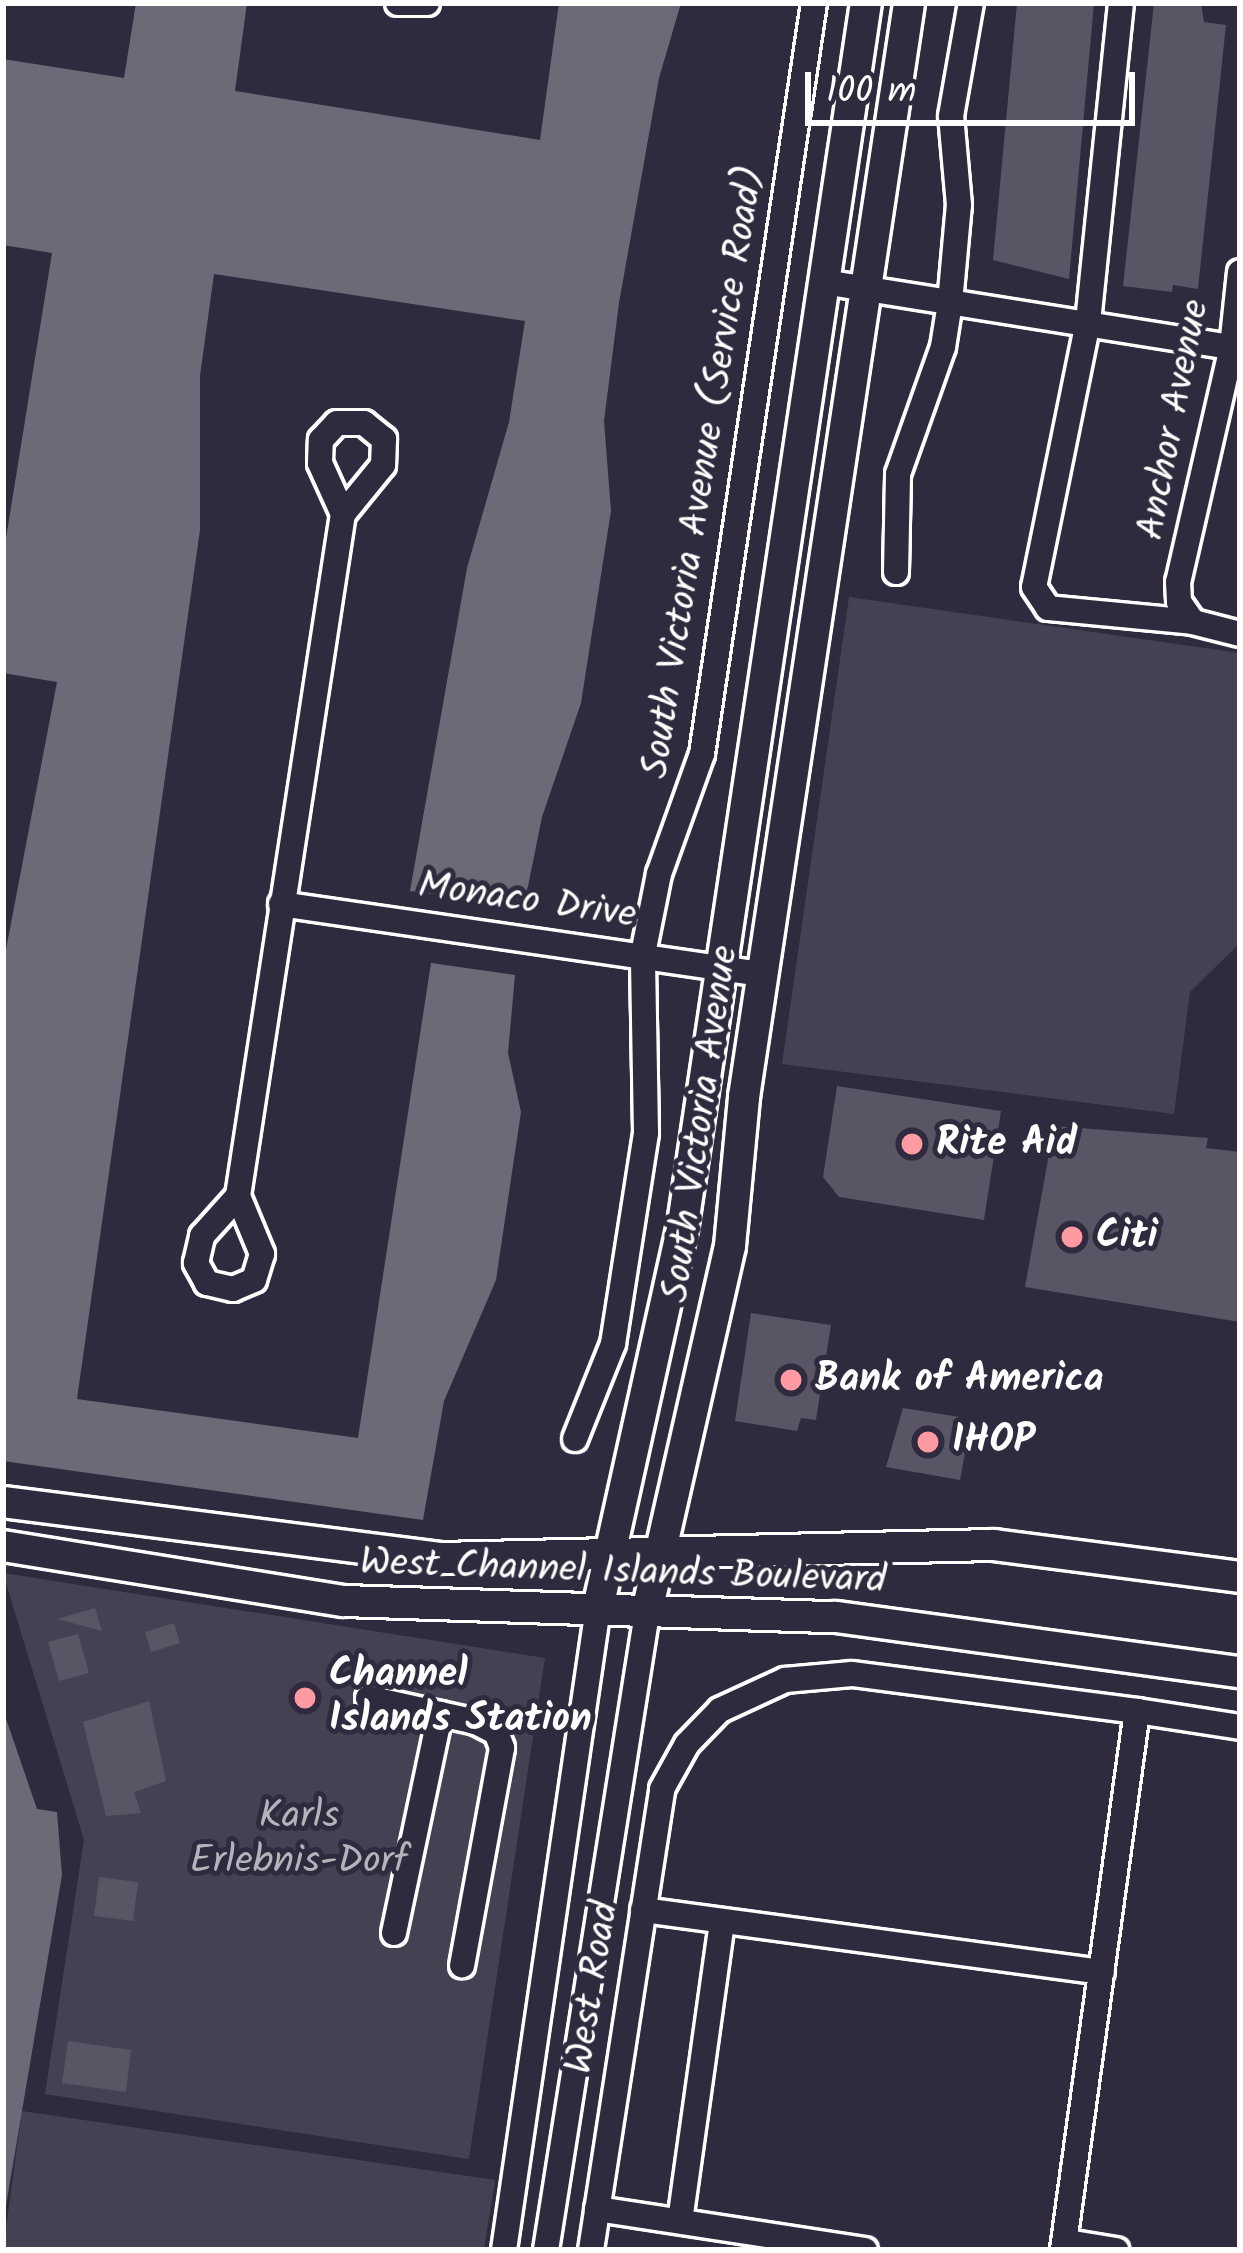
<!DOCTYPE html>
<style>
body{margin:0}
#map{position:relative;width:1243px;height:2253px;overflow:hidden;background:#2f2a3d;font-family:Kalam,sans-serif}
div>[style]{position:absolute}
.green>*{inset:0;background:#464152}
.water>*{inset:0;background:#6d6a77}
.building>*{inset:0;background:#595564}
.roads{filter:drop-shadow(3px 0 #fff) drop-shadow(-3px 0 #fff) drop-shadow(0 3px #fff) drop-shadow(0 -3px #fff)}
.minor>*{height:24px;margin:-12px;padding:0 12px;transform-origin:12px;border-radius:12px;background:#2f2a3d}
.major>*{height:30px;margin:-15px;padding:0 15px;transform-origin:15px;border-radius:15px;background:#2f2a3d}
.dots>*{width:33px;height:33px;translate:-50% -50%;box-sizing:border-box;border:6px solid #2f2a3d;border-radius:50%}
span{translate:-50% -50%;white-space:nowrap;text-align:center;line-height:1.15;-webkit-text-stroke:10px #2f2a3d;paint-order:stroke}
.street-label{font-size:39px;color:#fff}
.poi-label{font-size:39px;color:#fff;font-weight:700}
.left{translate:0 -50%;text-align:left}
.park-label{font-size:39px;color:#b5b3ba}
.frame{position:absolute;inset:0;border:6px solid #fff;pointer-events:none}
.scale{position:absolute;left:805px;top:72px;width:330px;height:54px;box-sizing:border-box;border:6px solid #fff;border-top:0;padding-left:15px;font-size:36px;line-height:42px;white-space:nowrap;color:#fff;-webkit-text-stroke:9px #2f2a3d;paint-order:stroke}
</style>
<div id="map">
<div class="green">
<i style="clip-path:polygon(849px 597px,1240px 653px,1240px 943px,1190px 992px,1174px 1114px,782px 1064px)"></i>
<i style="clip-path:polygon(3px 1573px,545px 1658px,469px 2159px,45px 2094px,84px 1840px)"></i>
<i style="clip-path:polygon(22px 2111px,495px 2180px,484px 2250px,3px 2250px)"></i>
</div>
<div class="water">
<i style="clip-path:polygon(136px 3px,247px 3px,235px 91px,540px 140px,559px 3px,681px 3px,659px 78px,619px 303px,604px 421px,611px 511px,581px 703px,542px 817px,524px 906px,410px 891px,467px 568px,509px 422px,525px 321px,214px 274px,200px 376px,200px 530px,77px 1399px,358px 1438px,431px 963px,515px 975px,508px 1053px,521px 1112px,496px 1280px,444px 1401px,423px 1520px,3px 1461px,3px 965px,57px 682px,3px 673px,3px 557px,52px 253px,3px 245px,3px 59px,124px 78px)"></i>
<i style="clip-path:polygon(3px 1710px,37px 1809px,57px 1812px,62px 1875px,3px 2223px)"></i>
</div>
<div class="building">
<i style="clip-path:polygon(1017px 3px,1094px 3px,1069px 279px,993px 260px)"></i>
<i style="clip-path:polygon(1154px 3px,1201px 3px,1204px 22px,1226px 25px,1198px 289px,1173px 285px,1172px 292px,1123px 286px)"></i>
<i style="clip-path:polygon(837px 1086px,1001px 1111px,984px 1220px,839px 1197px,823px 1177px)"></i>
<i style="clip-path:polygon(1054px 1126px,1208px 1138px,1206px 1148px,1240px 1152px,1240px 1322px,1025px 1287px)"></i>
<i style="clip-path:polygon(751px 1313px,831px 1325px,816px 1420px,801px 1418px,797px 1431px,735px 1421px)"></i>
<i style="clip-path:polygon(903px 1408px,960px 1417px,958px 1436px,968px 1437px,960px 1480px,886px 1467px)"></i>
<i style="clip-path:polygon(95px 1608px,102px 1631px,57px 1619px)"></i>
<i style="clip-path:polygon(174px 1623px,180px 1643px,151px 1652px,145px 1632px)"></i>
<i style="clip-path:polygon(78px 1634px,89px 1673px,59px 1681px,48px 1642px)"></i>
<i style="clip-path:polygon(149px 1701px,166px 1781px,134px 1792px,141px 1813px,106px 1816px,83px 1722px)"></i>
<i style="clip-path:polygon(99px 1877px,138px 1882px,133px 1921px,94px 1916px)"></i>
<i style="clip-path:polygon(68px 2041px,131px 2050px,126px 2092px,62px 2083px)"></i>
</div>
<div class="roads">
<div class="minor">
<i style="left:398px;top:3px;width:29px"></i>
<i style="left:1121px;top:3px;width:321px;rotate:95.9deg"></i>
<i style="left:1088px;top:322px;width:270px;rotate:101.5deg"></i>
<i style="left:1034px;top:587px;width:25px;rotate:56deg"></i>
<i style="left:1048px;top:608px;width:146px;rotate:5.5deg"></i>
<i style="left:1240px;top:272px;width:75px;rotate:96.1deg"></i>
<i style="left:1232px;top:347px;width:241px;rotate:102.9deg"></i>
<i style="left:1178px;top:582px;width:20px;rotate:87deg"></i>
<i style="left:1179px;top:602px;width:24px;rotate:55deg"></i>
<i style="left:1193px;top:622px;width:49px;rotate:14.3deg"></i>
<i style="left:824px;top:282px;width:413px;rotate:9.1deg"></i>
<i style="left:896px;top:572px;width:98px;rotate:-88.8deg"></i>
<i style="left:898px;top:474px;width:135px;rotate:-70.5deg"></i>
<i style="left:943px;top:347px;width:45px;rotate:-81deg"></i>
<i style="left:950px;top:303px;width:98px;rotate:-84.8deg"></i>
<i style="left:959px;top:205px;width:89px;rotate:-95.1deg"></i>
<i style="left:951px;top:116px;width:115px;rotate:-80deg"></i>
<i style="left:281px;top:904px;width:486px;rotate:8.3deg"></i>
<i style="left:238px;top:1196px;width:690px;rotate:-81.25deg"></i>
<i style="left:343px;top:514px;width:56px;rotate:-114.3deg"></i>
<i style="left:320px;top:463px;width:23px;rotate:-88deg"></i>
<i style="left:321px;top:440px;width:23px;rotate:-47deg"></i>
<i style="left:337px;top:423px;width:27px"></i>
<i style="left:364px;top:423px;width:26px;rotate:39deg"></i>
<i style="left:384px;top:439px;width:26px;rotate:92deg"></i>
<i style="left:383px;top:465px;width:63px;rotate:129.2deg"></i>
<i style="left:238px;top:1196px;width:63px;rotate:67.5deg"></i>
<i style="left:262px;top:1254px;width:27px;rotate:107deg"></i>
<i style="left:254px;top:1280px;width:23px;rotate:157deg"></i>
<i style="left:233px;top:1289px;width:27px;rotate:-167deg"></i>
<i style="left:207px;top:1283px;width:23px;rotate:-119deg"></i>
<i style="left:196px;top:1263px;width:28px;rotate:-77deg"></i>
<i style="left:202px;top:1236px;width:54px;rotate:-48deg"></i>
<i style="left:575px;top:1439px;width:102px;rotate:-68.2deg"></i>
<i style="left:613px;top:1344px;width:214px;rotate:-81.1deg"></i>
<i style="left:646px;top:1133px;width:179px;rotate:-91deg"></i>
<i style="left:643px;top:954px;width:82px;rotate:-78.7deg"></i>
<i style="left:659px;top:874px;width:127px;rotate:-70.3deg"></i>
<i style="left:702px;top:754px;width:759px;rotate:-81.52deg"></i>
<i style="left:368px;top:1698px;width:111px;rotate:12.5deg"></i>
<i style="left:476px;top:1722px;width:22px;rotate:27deg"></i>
<i style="left:496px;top:1732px;width:17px;rotate:69deg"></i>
<i style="left:502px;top:1748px;width:221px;rotate:100.4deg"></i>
<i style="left:1137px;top:1711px;width:104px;rotate:8.8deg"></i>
<i style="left:643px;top:1910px;width:463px;rotate:7.7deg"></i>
<i style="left:394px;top:1933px;width:224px;rotate:-78.1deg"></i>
<i style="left:597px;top:2209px;width:271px;rotate:8.7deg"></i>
<i style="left:680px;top:2221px;width:301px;rotate:-82deg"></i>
<i style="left:1067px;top:2242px;width:50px;rotate:9.3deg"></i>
<i style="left:504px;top:2250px;width:649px;rotate:-81.67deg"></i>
<i style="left:546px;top:2250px;width:651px;rotate:-80.99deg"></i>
<i style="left:591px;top:2250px;width:466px;rotate:-81.2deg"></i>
<i style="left:662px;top:1789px;width:51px;rotate:-60.9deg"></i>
<i style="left:687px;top:1744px;width:47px;rotate:-45.9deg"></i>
<i style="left:720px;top:1710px;width:72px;rotate:-24.8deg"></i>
<i style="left:785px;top:1680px;width:67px;rotate:-5.1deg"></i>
<i style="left:852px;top:1674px;width:287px;rotate:7.4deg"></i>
<i style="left:1137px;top:1711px;width:544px;rotate:97.82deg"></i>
</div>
<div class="major">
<i style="left:3px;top:1502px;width:442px;rotate:7.3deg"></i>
<i style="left:441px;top:1558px;width:553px;rotate:-1.35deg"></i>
<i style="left:994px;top:1545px;width:248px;rotate:7.4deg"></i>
<i style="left:3px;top:1546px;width:345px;rotate:9.2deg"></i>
<i style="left:344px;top:1601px;width:492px;rotate:1.9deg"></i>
<i style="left:836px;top:1617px;width:408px;rotate:7.8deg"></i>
<i style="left:648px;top:1607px;width:370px;rotate:-77.2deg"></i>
<i style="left:730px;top:1246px;width:150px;rotate:-84.6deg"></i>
<i style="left:744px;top:1097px;width:1106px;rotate:-81.42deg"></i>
<i style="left:598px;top:1608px;width:393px;rotate:-77.5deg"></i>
<i style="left:683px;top:1224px;width:1235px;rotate:-81.48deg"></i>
</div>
</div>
<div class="dots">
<i style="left:912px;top:1144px;background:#ff9aa2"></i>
<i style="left:1072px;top:1237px;background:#ff9aa2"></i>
<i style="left:791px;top:1380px;background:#ff9aa2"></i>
<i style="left:928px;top:1442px;background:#ff9aa2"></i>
<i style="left:305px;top:1698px;background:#ff9aa2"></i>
</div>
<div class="street-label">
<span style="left:1175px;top:420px;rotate:-79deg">Anchor Avenue</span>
<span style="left:705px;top:472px;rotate:-81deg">South Victoria Avenue (Service Road)</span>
<span style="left:527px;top:902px;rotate:8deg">Monaco Drive</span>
<span style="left:702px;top:1124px;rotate:-82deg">South Victoria Avenue</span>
<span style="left:623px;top:1573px;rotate:2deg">West Channel Islands Boulevard</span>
<span style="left:594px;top:1988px;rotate:-81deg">West Road</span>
</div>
<div class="poi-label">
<span class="left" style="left:936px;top:1144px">Rite Aid</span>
<span class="left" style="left:1096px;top:1237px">Citi</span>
<span class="left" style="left:815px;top:1380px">Bank of America</span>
<span class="left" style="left:952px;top:1442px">IHOP</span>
<span class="left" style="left:329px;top:1698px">Channel<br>Islands Station</span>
</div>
<div class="park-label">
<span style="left:299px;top:1840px">Karls<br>Erlebnis-Dorf</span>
</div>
<div class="frame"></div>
<div class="scale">100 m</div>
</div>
